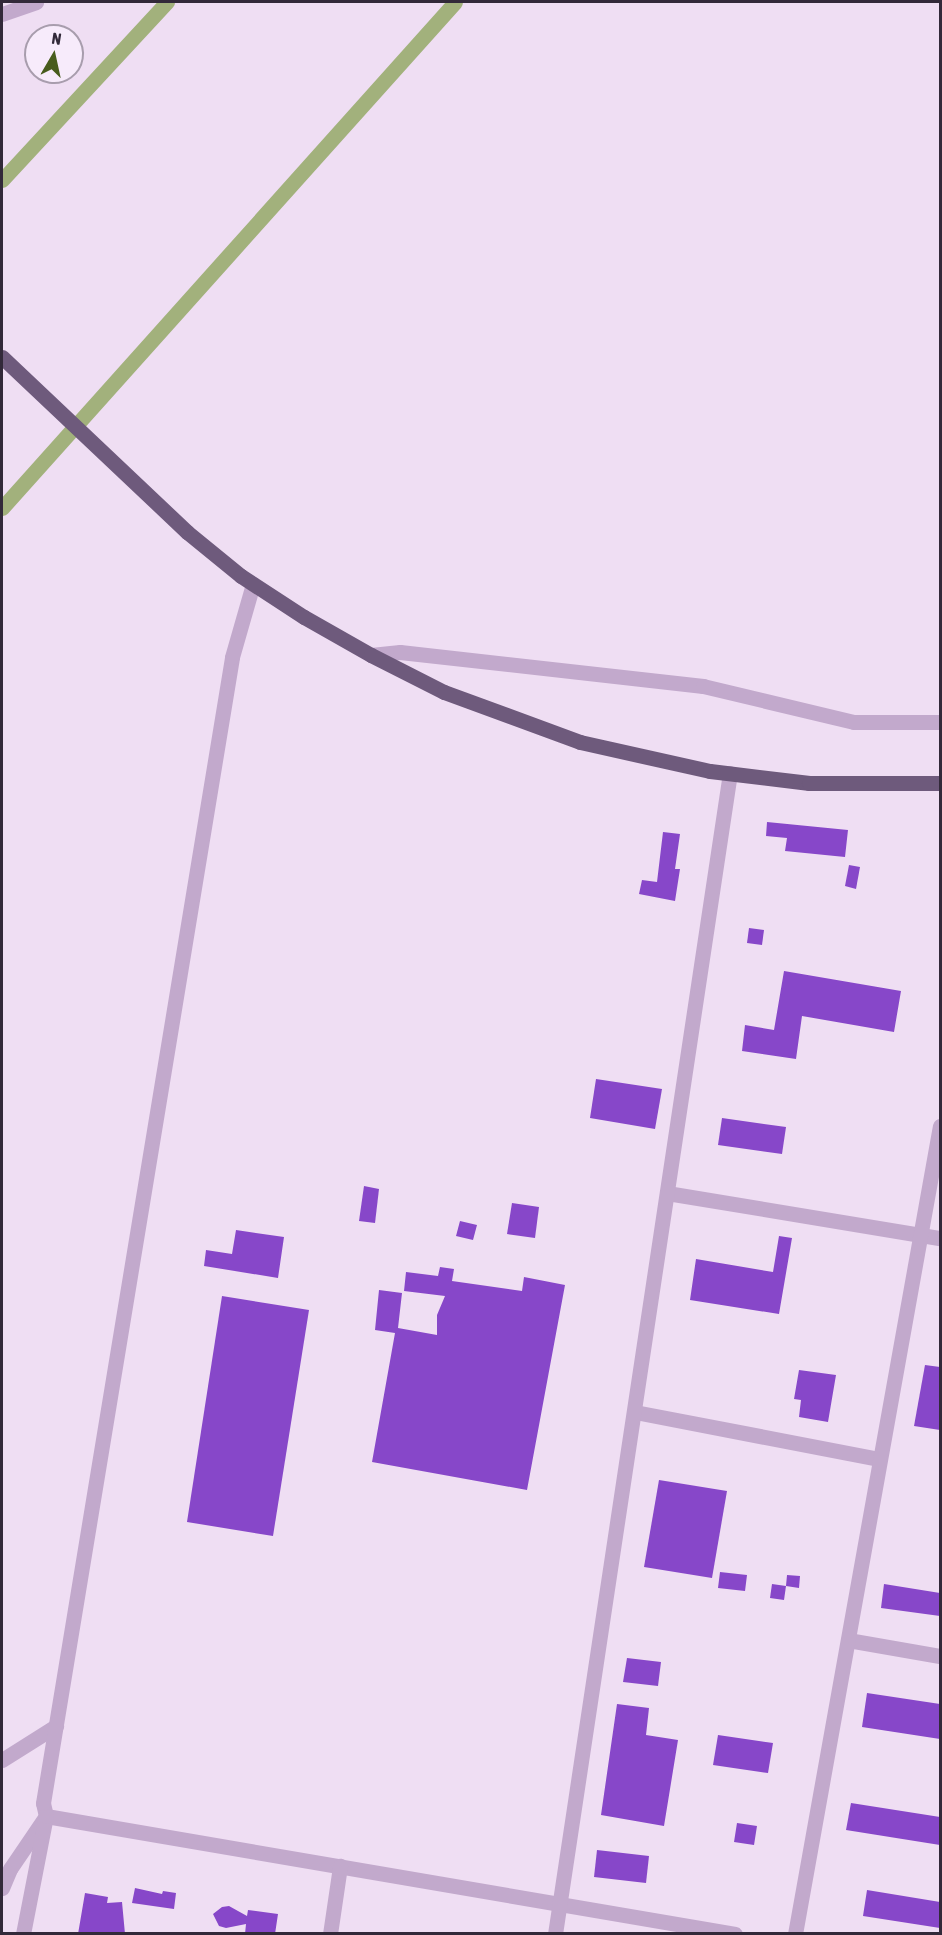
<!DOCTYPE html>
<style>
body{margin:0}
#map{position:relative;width:942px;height:1935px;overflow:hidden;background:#efdef3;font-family:"Asap Condensed",sans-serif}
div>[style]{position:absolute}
.canal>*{height:15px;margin:-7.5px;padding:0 7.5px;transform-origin:7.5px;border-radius:7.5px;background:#a2b17c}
.building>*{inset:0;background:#8747c9}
.minor>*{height:15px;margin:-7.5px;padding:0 7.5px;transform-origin:7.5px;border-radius:7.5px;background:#c2a9cc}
.major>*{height:15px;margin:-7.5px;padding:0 7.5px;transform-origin:7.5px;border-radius:7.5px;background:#6e5a7c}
span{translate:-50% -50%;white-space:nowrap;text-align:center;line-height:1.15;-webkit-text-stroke:6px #f7ebfb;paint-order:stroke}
.frame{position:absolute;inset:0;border:3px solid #322939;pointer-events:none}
.north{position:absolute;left:24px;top:24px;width:60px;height:60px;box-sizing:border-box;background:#f7ebfb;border:2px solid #a89dad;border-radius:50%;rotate:9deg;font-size:16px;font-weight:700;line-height:24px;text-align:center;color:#322939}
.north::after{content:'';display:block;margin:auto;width:21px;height:27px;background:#485c1d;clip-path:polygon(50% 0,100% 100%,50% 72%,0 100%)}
</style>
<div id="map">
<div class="canal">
<i style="left:2px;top:180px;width:243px;rotate:-47.2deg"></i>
<i style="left:2px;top:508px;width:679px;rotate:-48.16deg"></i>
</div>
<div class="building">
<i style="clip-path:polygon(767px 822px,848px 830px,845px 857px,785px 851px,787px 838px,766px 836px)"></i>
<i style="clip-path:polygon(663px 832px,680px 834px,675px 869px,680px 869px,675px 901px,639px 894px,642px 880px,657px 882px)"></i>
<i style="clip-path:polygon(849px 865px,860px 867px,856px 889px,845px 886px)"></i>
<i style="clip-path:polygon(749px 928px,764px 930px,762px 945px,747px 943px)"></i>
<i style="clip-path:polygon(784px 971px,901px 991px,894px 1032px,802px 1016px,796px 1059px,742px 1051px,745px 1025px,774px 1030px)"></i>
<i style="clip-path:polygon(596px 1079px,662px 1089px,655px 1129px,590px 1118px)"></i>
<i style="clip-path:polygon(722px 1118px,786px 1127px,782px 1154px,718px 1145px)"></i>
<i style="clip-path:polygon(364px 1186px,379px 1189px,375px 1223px,359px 1221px)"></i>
<i style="clip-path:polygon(512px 1203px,539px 1207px,535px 1238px,507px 1234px)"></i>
<i style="clip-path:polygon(460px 1221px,477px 1225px,473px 1240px,456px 1236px)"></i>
<i style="clip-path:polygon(236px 1230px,284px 1237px,278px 1278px,204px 1266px,206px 1250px,232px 1254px)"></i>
<i style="clip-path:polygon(779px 1236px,792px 1238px,779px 1314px,690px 1300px,696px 1259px,773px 1272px)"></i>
<i style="clip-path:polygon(440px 1267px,454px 1269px,452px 1281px,522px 1291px,524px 1277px,565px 1285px,527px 1490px,372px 1462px,395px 1333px,375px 1330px,379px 1290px,402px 1293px,398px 1328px,437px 1335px,437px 1315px,445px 1296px,404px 1291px,406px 1272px,438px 1276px)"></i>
<i style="clip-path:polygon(222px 1296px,309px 1310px,273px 1536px,187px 1522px)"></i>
<i style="clip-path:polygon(925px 1365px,940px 1367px,940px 1430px,914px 1426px)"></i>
<i style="clip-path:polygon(799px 1370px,836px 1375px,828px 1422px,799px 1417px,801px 1400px,794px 1399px)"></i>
<i style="clip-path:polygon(659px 1480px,727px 1491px,712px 1578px,644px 1567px)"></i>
<i style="clip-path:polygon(720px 1572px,747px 1575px,745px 1591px,718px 1588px)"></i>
<i style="clip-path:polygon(787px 1575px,800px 1576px,799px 1588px,786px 1586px)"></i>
<i style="clip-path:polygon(772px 1584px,786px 1586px,784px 1600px,770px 1598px)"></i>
<i style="clip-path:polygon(884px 1584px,940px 1593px,940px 1616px,881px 1608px)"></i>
<i style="clip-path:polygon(627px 1658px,661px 1662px,658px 1686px,623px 1682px)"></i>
<i style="clip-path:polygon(867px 1693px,940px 1704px,940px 1739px,862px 1727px)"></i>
<i style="clip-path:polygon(617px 1704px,649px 1708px,646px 1735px,678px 1740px,664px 1826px,601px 1815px)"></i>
<i style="clip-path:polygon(718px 1735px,773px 1743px,768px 1773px,713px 1765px)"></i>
<i style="clip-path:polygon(851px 1803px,940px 1817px,940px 1845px,846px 1830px)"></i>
<i style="clip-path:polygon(737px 1823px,757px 1826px,754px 1845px,734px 1842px)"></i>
<i style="clip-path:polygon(597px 1850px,649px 1856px,646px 1883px,594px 1877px)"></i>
<i style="clip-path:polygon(135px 1888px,162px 1894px,163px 1891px,176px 1893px,174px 1909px,132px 1903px)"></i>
<i style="clip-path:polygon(867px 1890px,940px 1902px,940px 1928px,863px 1916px)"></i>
<i style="clip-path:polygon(85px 1893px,108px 1897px,107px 1903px,122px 1902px,125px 1934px,78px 1934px)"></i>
<i style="clip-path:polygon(229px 1906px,247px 1916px,248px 1910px,278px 1914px,275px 1934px,245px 1934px,246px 1924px,226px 1928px,219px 1926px,213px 1914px,222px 1907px)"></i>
</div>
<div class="minor">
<i style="left:2px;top:14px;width:36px;rotate:-19deg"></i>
<i style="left:371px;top:655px;width:29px;rotate:-6deg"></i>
<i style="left:400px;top:652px;width:305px;rotate:6.4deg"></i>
<i style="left:703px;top:686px;width:155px;rotate:13.4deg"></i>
<i style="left:854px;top:722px;width:86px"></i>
<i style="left:667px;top:1193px;width:277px;rotate:9.4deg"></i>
<i style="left:635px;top:1412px;width:249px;rotate:10.9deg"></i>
<i style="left:848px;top:1640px;width:93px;rotate:9.9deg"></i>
<i style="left:2px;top:1760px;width:64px;rotate:-32.2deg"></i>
<i style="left:2px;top:1888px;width:21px;rotate:-67deg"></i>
<i style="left:10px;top:1869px;width:64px;rotate:-55.8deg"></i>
<i style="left:46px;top:1816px;width:699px;rotate:9.72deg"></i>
<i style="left:23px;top:1934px;width:120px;rotate:-79deg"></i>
<i style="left:46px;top:1816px;width:13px;rotate:-103deg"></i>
<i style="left:43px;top:1803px;width:1161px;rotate:-80.63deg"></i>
<i style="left:232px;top:657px;width:76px;rotate:-74deg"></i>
<i style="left:330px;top:1934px;width:69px;rotate:-81.6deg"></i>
<i style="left:555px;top:1934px;width:1174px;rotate:-81.43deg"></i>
<i style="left:795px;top:1934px;width:821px;rotate:-79.83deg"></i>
</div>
<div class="major">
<i style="left:2px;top:357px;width:255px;rotate:43.4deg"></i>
<i style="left:187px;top:532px;width:70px;rotate:39.2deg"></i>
<i style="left:241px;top:576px;width:75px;rotate:33.1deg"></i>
<i style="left:304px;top:617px;width:77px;rotate:29.6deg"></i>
<i style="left:371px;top:655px;width:82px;rotate:26.9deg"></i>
<i style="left:444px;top:692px;width:145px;rotate:20.2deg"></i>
<i style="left:580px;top:742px;width:133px;rotate:12.6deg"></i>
<i style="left:710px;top:771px;width:100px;rotate:6.9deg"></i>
<i style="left:809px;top:783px;width:131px"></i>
</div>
<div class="frame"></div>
<div class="north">N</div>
</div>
